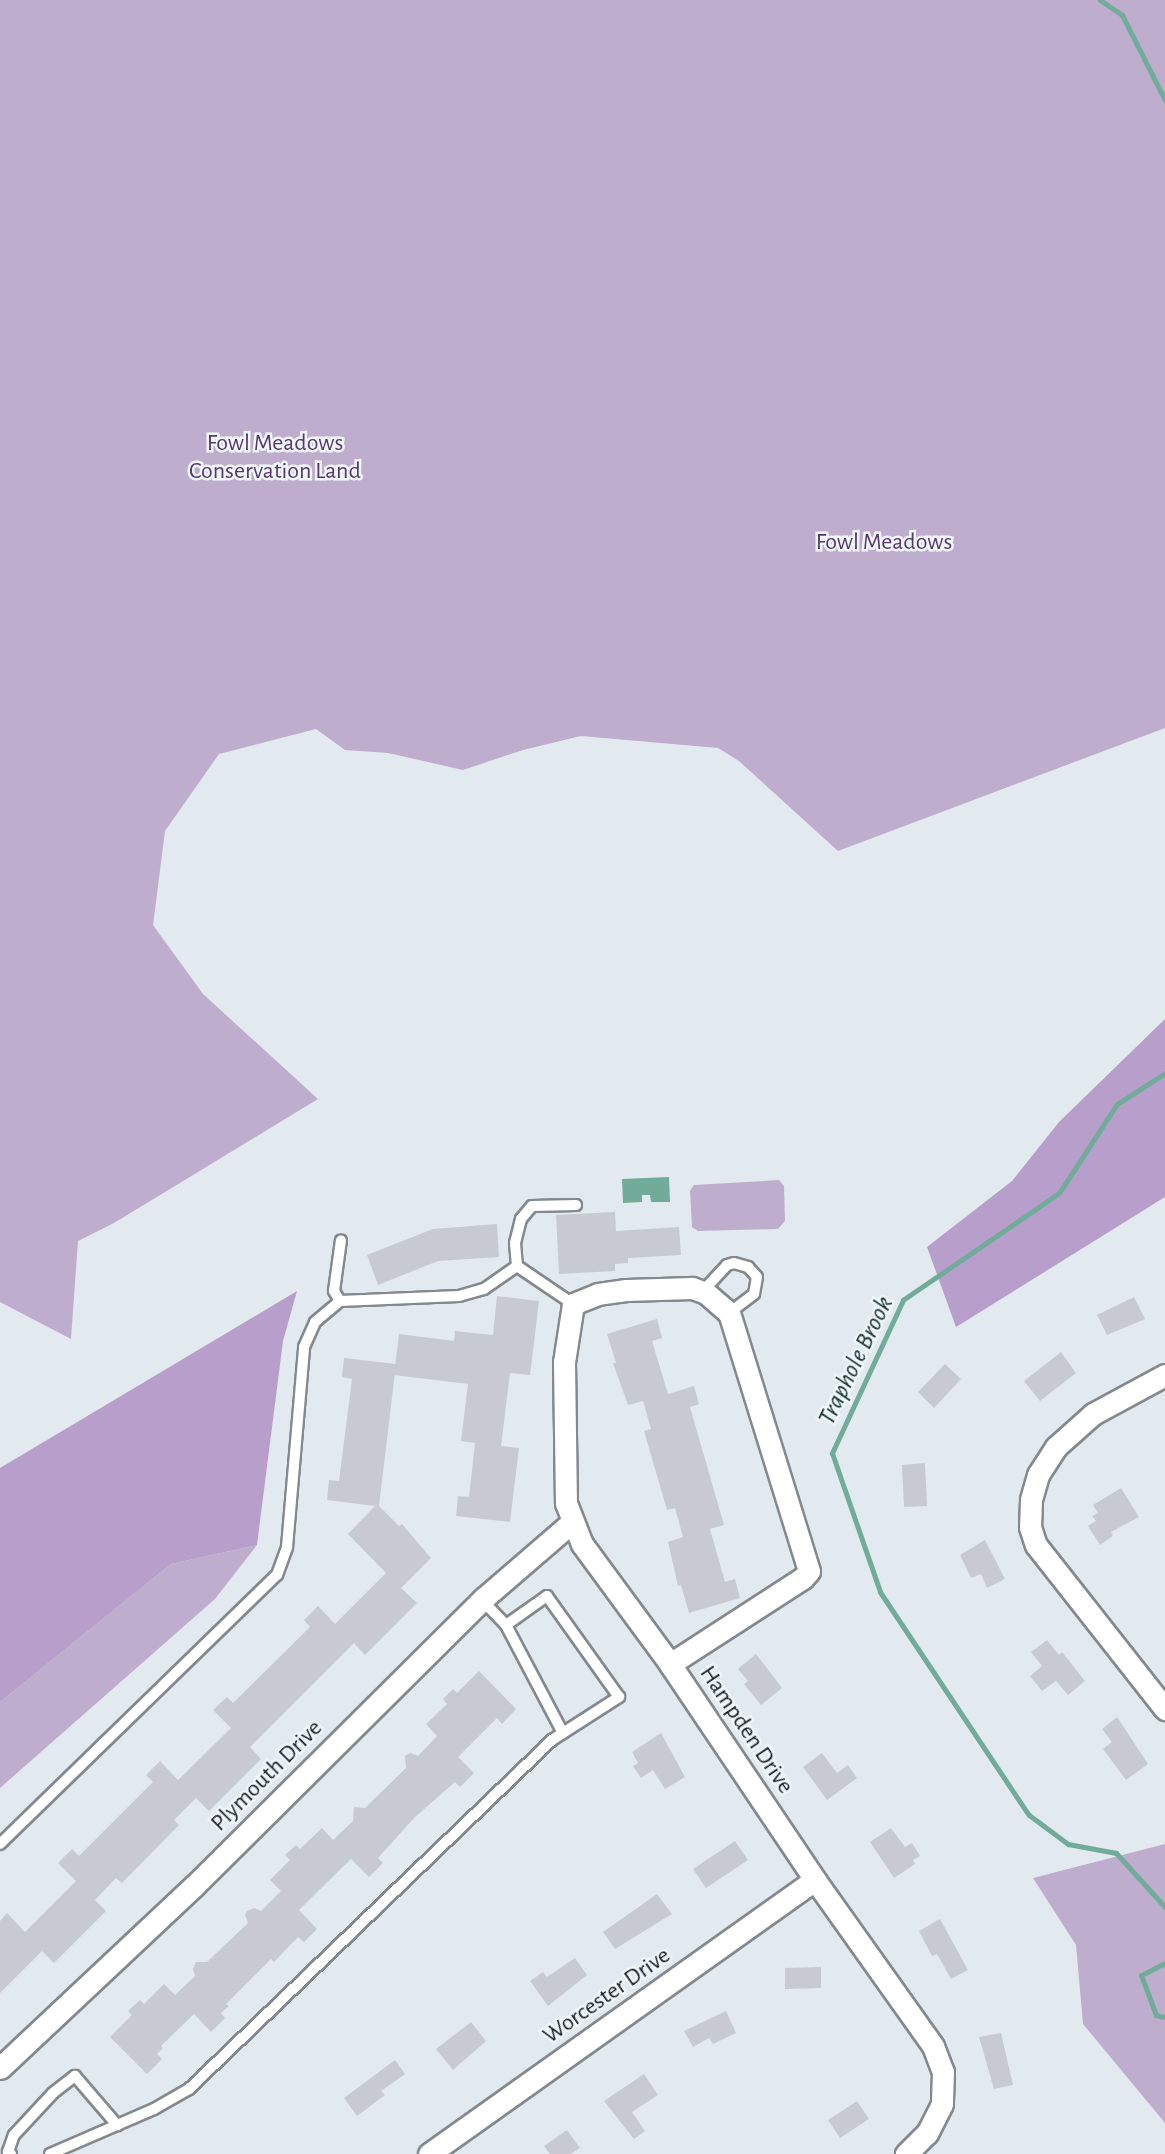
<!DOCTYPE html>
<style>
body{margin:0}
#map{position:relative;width:1165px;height:2154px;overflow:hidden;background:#e3eaef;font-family:"Alegreya Sans",sans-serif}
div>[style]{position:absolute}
.green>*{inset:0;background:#bfadcd}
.forest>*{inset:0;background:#b79ecb}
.water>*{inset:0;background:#70ac99}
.stream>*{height:5px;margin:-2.5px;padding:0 2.5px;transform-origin:2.5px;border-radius:2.5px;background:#70ac99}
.building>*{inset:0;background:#c8cad1}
.roads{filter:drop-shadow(2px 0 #83898e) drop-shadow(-2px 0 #83898e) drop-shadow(0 2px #83898e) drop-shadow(0 -2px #83898e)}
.lane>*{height:10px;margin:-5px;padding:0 5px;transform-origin:5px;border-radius:5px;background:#fff}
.street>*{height:21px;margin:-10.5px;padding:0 10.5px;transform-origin:10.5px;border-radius:10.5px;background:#fff}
span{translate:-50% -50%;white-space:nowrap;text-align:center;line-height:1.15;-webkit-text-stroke:5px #f0f7fc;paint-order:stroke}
.park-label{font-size:24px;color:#58376f}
.street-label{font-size:24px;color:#181b1d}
.water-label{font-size:26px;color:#143229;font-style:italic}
</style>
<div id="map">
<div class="green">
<i style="clip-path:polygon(0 0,1165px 0,1165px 728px,838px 851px,739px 761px,718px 748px,581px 736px,523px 750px,463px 770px,388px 753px,345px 750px,316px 729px,219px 754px,165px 831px,153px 925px,203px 994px,318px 1099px,114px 1223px,78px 1241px,71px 1339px,0 1302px)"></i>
<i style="clip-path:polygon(779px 1180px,784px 1186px,785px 1221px,778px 1229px,698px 1231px,692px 1227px,690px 1191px,694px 1185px)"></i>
<i style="clip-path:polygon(257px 1545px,215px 1599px,0 1788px,0 1702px,171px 1564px)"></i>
<i style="clip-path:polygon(1165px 1844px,1165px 2123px,1083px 2024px,1076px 1945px,1033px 1878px)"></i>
</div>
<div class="forest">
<i style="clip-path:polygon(1165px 1019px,1165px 1197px,956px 1327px,927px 1247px,1012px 1181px,1059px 1122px)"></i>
<i style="clip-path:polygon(297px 1291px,283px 1341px,257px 1545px,171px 1564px,0 1702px,0 1468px)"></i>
</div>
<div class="water">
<i style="clip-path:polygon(669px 1177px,670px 1202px,651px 1202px,650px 1195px,642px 1195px,642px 1202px,623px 1203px,622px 1179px)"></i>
</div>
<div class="stream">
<i style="left:1100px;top:0;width:27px;rotate:34deg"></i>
<i style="left:1122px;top:15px;width:95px;rotate:63.2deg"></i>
<i style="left:1165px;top:1073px;width:57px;rotate:147.1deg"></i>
<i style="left:1117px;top:1104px;width:106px;rotate:123.1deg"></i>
<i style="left:1059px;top:1193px;width:189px;rotate:145.6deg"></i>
<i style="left:903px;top:1300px;width:169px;rotate:114.9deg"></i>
<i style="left:832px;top:1453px;width:147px;rotate:70.9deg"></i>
<i style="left:880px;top:1592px;width:268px;rotate:56.3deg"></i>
<i style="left:1029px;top:1815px;width:49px;rotate:36.6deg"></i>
<i style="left:1068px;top:1844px;width:49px;rotate:10.6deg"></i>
<i style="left:1116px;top:1853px;width:73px;rotate:47.8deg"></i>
<i style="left:1165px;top:1963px;width:27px;rotate:153deg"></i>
<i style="left:1141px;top:1975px;width:43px;rotate:69.4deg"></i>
<i style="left:1156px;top:2015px;width:9px;rotate:13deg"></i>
</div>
<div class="building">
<i style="clip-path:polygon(615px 1212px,616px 1231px,679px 1227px,681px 1255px,628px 1258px,628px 1263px,615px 1264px,615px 1271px,559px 1274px,556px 1215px)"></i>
<i style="clip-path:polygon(497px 1224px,499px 1257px,438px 1261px,378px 1285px,367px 1255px,433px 1229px)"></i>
<i style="clip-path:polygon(497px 1296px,539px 1301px,530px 1375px,510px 1373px,501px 1446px,519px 1448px,510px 1522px,456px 1516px,458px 1496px,469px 1497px,475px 1443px,461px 1441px,468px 1384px,394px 1375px,399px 1334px,454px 1341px,455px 1331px,493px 1335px)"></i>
<i style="clip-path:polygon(1134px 1297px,1145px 1319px,1107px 1335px,1097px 1315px)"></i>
<i style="clip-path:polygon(657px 1319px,662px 1338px,652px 1341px,668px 1394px,694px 1386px,699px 1404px,690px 1407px,724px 1525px,710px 1529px,725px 1582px,735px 1579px,740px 1598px,689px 1613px,681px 1585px,678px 1586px,668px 1542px,683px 1537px,675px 1508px,667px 1510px,644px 1431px,651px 1429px,643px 1401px,628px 1405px,613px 1363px,616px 1363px,607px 1334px)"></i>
<i style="clip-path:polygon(1061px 1352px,1076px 1373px,1040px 1401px,1024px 1381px)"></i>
<i style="clip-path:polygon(344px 1358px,396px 1364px,379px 1506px,399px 1526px,402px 1524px,431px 1558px,401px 1588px,417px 1603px,365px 1655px,354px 1643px,250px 1747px,261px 1759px,209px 1811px,196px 1798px,174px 1820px,179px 1825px,122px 1883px,116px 1878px,95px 1900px,106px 1911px,54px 1963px,42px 1951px,0 1993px,0 1921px,7px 1913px,25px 1932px,76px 1881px,58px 1863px,72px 1849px,79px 1856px,153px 1782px,146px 1775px,160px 1761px,178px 1780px,231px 1728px,213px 1710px,227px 1697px,233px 1703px,310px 1627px,304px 1620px,318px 1606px,335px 1624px,386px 1573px,348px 1534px,375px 1506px,327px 1500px,329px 1480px,339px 1481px,352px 1379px,342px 1377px)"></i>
<i style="clip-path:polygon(945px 1364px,961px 1379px,934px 1408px,918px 1392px)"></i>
<i style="clip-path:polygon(925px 1463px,927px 1506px,904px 1507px,902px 1465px)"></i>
<i style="clip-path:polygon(1121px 1488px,1139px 1517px,1111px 1532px,1113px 1536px,1100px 1545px,1088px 1526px,1096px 1521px,1092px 1516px,1098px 1513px,1093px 1505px)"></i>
<i style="clip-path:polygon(985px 1540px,1005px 1579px,987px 1588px,981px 1574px,971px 1578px,960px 1555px)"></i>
<i style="clip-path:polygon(1047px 1640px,1059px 1655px,1062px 1652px,1085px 1681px,1068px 1695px,1056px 1681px,1042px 1691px,1030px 1676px,1042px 1666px,1031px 1652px)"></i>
<i style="clip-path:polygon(756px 1654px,782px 1688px,761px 1705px,744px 1684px,748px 1681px,738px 1669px)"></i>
<i style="clip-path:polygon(479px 1671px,516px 1709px,502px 1724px,497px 1718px,458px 1757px,474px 1773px,460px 1787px,455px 1782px,415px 1817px,378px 1858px,383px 1863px,369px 1877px,351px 1859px,299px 1910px,317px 1929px,304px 1942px,298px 1937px,274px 1962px,271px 1959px,226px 2004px,229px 2006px,221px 2013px,225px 2018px,211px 2032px,194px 2014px,161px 2046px,163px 2048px,157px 2054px,162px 2059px,147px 2074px,110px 2037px,132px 2015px,128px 2011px,140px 2000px,144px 2004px,164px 1984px,175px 1995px,195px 1976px,193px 1969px,196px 1962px,207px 1962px,248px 1923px,245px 1915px,247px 1911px,254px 1908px,261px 1911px,281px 1891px,270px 1880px,290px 1860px,285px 1855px,296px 1845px,300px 1849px,322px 1828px,333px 1840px,353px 1821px,354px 1807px,365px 1808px,406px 1768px,405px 1756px,410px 1753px,418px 1756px,437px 1736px,426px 1724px,447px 1704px,443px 1699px,453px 1689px,457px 1693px)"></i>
<i style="clip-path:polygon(1117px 1717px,1148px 1764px,1126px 1780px,1103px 1749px,1112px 1742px,1102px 1729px)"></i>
<i style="clip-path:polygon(661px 1733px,685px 1777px,665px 1789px,653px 1770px,641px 1778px,633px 1766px,638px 1763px,632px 1752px)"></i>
<i style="clip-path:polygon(822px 1753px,837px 1773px,848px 1765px,857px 1778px,827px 1800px,803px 1767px)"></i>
<i style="clip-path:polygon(891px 1828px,905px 1847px,912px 1843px,920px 1856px,913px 1860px,915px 1864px,894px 1878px,870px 1842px)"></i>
<i style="clip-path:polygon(735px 1841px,748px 1860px,706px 1888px,693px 1869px)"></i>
<i style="clip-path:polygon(657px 1894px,672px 1914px,615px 1949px,603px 1932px)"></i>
<i style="clip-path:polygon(940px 1919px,968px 1970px,951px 1979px,937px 1954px,932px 1956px,919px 1931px)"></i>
<i style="clip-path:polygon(575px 1958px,587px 1975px,548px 2006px,530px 1981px,543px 1972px,547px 1977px)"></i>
<i style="clip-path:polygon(821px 1967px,821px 1988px,785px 1989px,785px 1968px)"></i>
<i style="clip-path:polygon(726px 2011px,736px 2033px,713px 2044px,709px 2038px,693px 2047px,684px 2031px)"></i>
<i style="clip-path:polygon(471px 2022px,486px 2041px,453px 2070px,436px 2049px)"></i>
<i style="clip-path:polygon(1001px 2033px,1013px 2085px,994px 2089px,979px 2037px)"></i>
<i style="clip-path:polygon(395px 2060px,405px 2074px,381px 2091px,385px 2095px,357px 2116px,344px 2098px)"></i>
<i style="clip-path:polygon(644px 2074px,658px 2095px,632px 2112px,645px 2131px,634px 2139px,604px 2101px)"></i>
<i style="clip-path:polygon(857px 2101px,869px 2119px,840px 2138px,828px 2120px)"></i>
<i style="clip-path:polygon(567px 2130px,580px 2148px,570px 2154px,550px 2154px,544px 2146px)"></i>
</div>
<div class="roads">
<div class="lane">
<i style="left:517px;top:1266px;width:23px;rotate:-95deg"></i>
<i style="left:515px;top:1243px;width:25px;rotate:-76deg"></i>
<i style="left:521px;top:1219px;width:17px;rotate:-50deg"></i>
<i style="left:532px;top:1206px;width:44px;rotate:-1.3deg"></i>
<i style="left:702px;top:1292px;width:37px;rotate:-47deg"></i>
<i style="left:727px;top:1265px;width:7px;rotate:-16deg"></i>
<i style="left:734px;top:1263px;width:15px;rotate:16deg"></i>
<i style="left:748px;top:1267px;width:13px;rotate:48deg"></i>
<i style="left:757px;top:1277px;width:17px;rotate:100deg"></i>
<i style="left:754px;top:1294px;width:31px;rotate:143deg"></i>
<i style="left:340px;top:1301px;width:12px;rotate:-121deg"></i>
<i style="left:334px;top:1291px;width:51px;rotate:-82.2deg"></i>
<i style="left:506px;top:1625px;width:122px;rotate:62.2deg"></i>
<i style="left:0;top:1844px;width:386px;rotate:-44.2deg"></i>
<i style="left:277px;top:1575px;width:30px;rotate:-70deg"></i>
<i style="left:287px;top:1547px;width:201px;rotate:-85.1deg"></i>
<i style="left:304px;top:1347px;width:27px;rotate:-66deg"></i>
<i style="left:315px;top:1322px;width:33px;rotate:-40deg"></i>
<i style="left:340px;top:1301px;width:119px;rotate:-2.4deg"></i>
<i style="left:459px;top:1296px;width:26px;rotate:-16deg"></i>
<i style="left:484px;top:1289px;width:40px;rotate:-34.9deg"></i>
<i style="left:517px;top:1266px;width:68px;rotate:34.2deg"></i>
<i style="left:117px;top:2125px;width:40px;rotate:-23.4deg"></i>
<i style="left:154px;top:2109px;width:40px;rotate:-29.7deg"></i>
<i style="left:189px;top:2089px;width:504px;rotate:-43.87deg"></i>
<i style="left:552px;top:1740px;width:80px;rotate:-32.7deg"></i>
<i style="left:619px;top:1697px;width:124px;rotate:-125.5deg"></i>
<i style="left:547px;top:1596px;width:50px;rotate:144.7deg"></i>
<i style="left:506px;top:1625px;width:35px;rotate:-134deg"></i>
<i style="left:11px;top:2154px;width:4px;rotate:-146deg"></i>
<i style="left:8px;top:2152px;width:18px;rotate:-71deg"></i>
<i style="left:14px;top:2135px;width:57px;rotate:-47.1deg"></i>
<i style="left:53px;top:2093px;width:28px;rotate:-38deg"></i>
<i style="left:75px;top:2076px;width:65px;rotate:49.4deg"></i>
<i style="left:117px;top:2125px;width:73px;rotate:156.6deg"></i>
</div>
<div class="street">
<i style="left:1165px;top:1375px;width:82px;rotate:151.6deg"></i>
<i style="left:1093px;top:1414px;width:50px;rotate:138.3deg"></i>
<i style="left:1056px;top:1447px;width:33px;rotate:123deg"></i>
<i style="left:1038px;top:1475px;width:26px;rotate:106deg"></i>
<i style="left:1031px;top:1500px;width:27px;rotate:92deg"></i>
<i style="left:1030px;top:1527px;width:19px;rotate:72deg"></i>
<i style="left:1036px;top:1545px;width:209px;rotate:51.8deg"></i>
<i style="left:670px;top:1664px;width:158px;rotate:-32.9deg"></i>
<i style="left:803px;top:1578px;width:9px;rotate:-49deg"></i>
<i style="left:809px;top:1571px;width:270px;rotate:-107.2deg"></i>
<i style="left:729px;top:1313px;width:30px;rotate:-139deg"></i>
<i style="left:706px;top:1293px;width:15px;rotate:-160deg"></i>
<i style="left:692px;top:1288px;width:66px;rotate:178.3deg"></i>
<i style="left:626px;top:1290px;width:28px;rotate:172deg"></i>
<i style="left:598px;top:1294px;width:27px;rotate:158deg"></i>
<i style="left:573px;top:1304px;width:59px;rotate:98.8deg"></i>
<i style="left:564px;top:1362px;width:141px;rotate:89.2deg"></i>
<i style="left:566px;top:1503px;width:44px;rotate:68.7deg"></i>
<i style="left:582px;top:1544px;width:149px;rotate:53.7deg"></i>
<i style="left:670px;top:1664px;width:260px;rotate:56.1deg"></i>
<i style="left:815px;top:1880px;width:204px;rotate:54.6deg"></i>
<i style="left:933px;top:2046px;width:28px;rotate:69deg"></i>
<i style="left:943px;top:2072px;width:32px;rotate:92deg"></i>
<i style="left:942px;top:2104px;width:33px;rotate:117deg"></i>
<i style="left:927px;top:2133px;width:30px;rotate:135deg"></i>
<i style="left:0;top:2068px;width:267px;rotate:-43.2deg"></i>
<i style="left:195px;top:1885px;width:407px;rotate:-44.8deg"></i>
<i style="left:484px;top:1598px;width:116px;rotate:-40.8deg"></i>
<i style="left:429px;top:2154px;width:473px;rotate:-35.4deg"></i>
</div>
</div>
<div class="park-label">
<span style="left:275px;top:458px">Fowl Meadows<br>Conservation Land</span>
<span style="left:884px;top:543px">Fowl Meadows</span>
</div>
<div class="street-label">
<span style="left:746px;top:1730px;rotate:56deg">Hampden Drive</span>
<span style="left:267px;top:1776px;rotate:-45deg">Plymouth Drive</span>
<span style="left:607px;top:1996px;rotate:-35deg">Worcester Drive</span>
</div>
<div class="water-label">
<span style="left:856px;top:1361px;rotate:-64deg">Traphole Brook</span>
</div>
</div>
